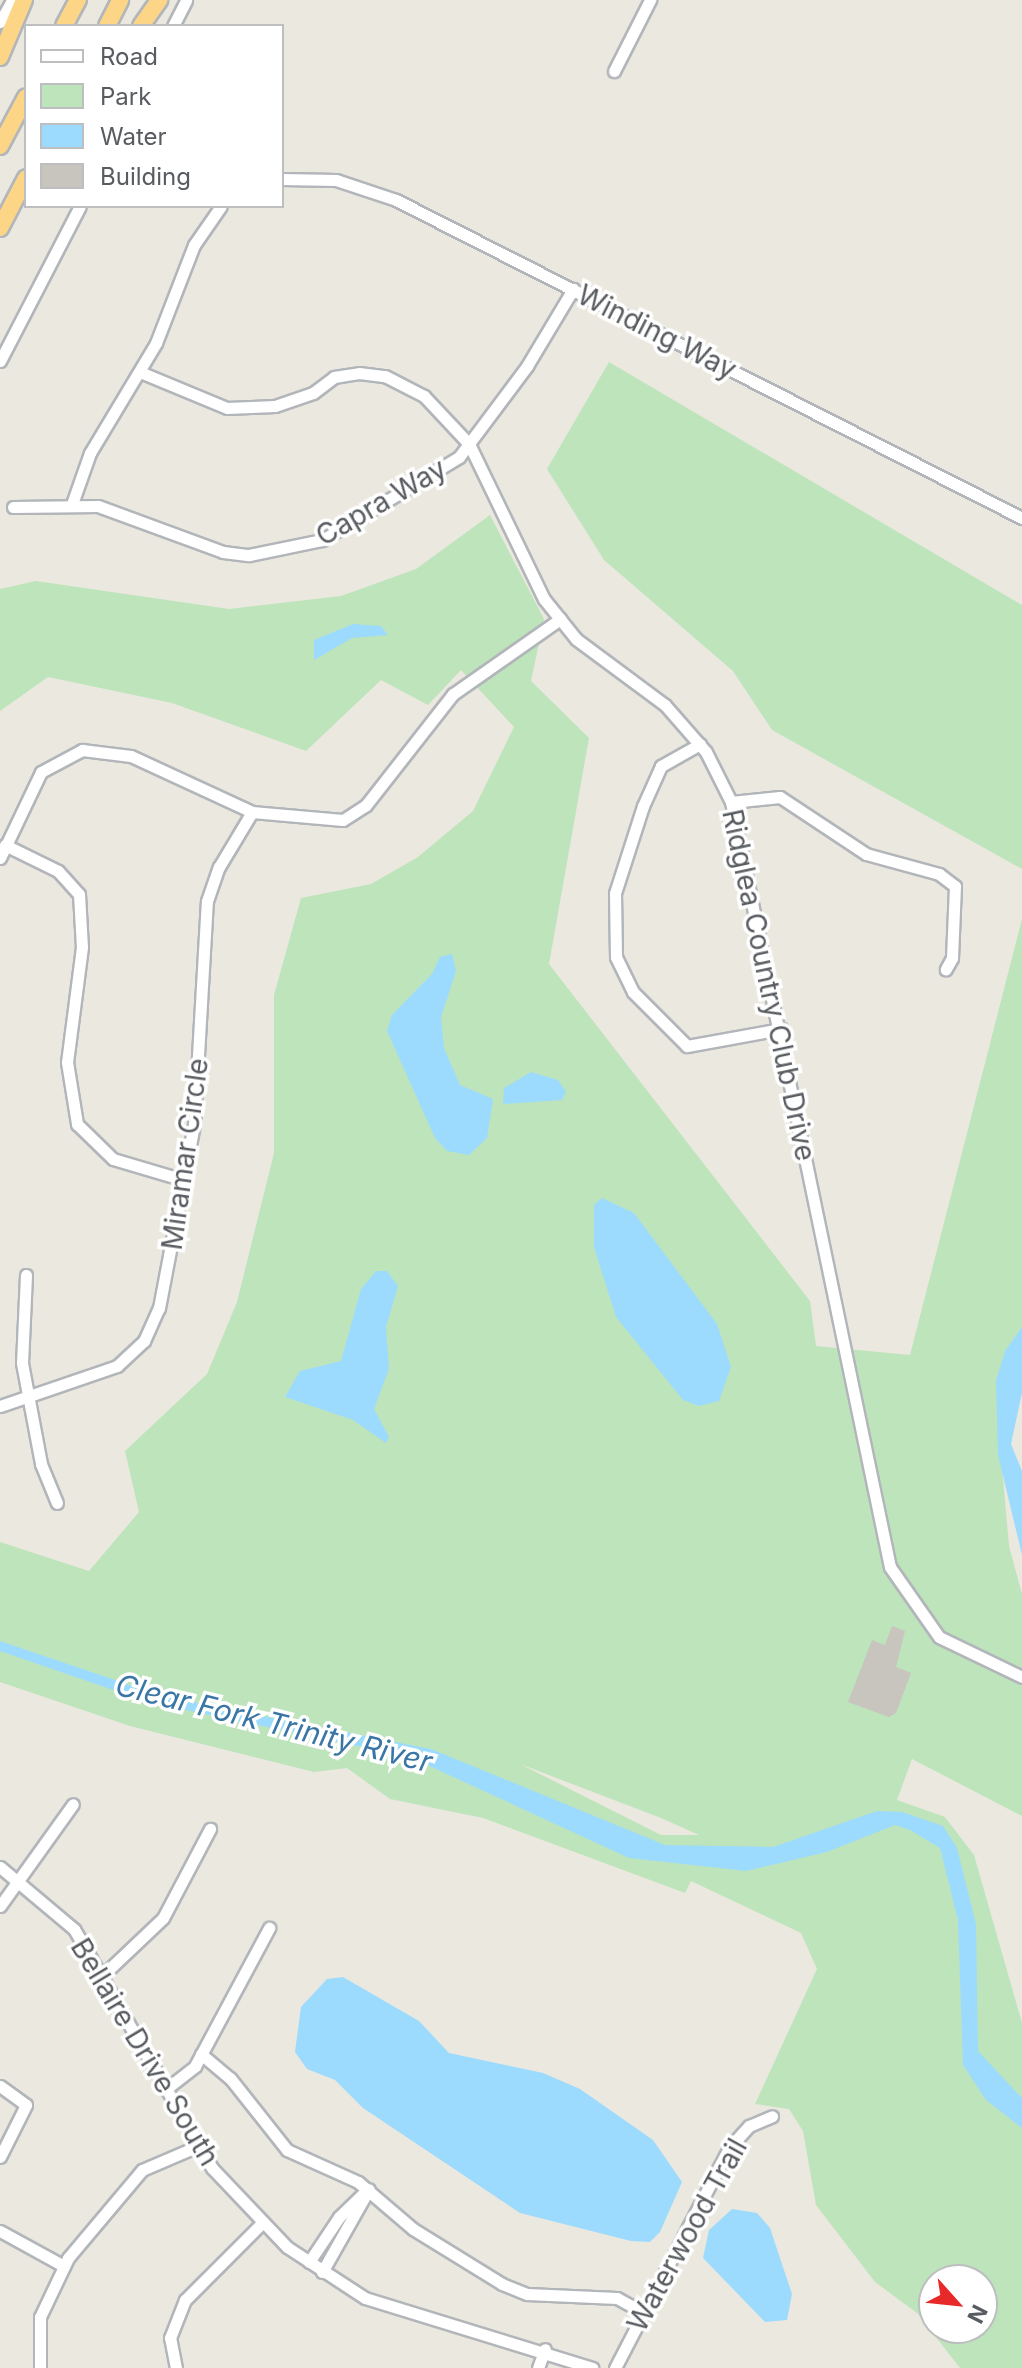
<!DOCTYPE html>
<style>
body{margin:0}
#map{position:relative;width:1022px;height:2368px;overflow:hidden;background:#ebe8df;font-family:Inter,sans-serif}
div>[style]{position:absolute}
.green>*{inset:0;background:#bee4bb}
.water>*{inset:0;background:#9cdbfe}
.building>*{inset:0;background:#c8c4be}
.roads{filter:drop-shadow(2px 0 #b2b6ba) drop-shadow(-2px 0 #b2b6ba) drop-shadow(0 2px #b2b6ba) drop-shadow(0 -2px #b2b6ba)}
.minor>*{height:11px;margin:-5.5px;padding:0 5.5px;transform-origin:5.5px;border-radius:5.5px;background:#fff}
.highway>*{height:16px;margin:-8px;padding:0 8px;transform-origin:8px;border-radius:8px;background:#fcd586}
span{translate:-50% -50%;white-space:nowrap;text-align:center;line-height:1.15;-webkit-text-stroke:7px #fff;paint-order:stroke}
.street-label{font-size:28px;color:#585c60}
.water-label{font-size:30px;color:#3976a6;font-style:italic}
.legend{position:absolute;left:24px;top:24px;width:260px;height:184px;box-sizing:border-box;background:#fff;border:2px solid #bcbebf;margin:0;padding:10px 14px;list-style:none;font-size:24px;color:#585c60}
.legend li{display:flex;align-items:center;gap:16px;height:40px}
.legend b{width:40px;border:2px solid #bcbebf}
.north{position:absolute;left:918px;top:2264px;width:80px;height:80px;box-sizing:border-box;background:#fff;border:2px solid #bcbebf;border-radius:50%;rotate:117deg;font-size:22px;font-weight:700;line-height:32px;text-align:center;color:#585c60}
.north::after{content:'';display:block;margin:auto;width:28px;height:36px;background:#e72a29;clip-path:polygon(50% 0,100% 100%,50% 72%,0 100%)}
</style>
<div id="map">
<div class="green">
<i style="clip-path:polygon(609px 362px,1022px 605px,1022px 869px,772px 730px,733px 671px,604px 560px,547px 469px)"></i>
<i style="clip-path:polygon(evenodd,490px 515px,544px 619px,531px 681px,589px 738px,549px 964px,810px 1301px,816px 1346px,910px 1355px,1022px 919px,1022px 1379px,997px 1409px,1009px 1546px,1022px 1594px,1022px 1816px,912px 1759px,897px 1800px,945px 1817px,974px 1855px,1022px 2023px,1022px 2368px,960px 2368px,917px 2313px,875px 2282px,816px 2205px,803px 2131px,789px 2109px,755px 2104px,817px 1969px,801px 1933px,691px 1881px,685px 1893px,483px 1818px,390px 1799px,347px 1768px,314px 1772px,130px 1726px,0 1682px,0 1542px,89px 1571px,139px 1512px,125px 1451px,207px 1374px,237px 1302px,274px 1153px,274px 995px,301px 898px,371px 884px,418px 857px,473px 811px,514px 727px,461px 670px,428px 705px,381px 680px,306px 751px,172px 703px,48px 677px,0 711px,0 589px,36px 581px,229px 609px,341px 596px,416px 569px,490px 515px,520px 1764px,661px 1818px,699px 1835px,661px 1835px,520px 1764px,490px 515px,934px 2280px,982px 2280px,982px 2328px,934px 2328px,934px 2280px)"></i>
</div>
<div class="water">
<i style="clip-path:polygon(353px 624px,381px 626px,388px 635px,352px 638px,314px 660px,314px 640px)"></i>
<i style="clip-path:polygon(452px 954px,456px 971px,441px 1017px,444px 1048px,460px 1085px,493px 1099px,487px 1138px,469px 1155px,447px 1151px,435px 1138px,387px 1031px,392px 1015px,432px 974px,440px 957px)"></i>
<i style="clip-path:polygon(531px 1072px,558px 1080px,566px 1092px,562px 1100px,503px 1104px,504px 1088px)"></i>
<i style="clip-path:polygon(602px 1198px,634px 1213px,717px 1324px,731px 1367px,719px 1401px,699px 1406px,683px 1400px,616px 1317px,594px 1247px,594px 1205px)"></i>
<i style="clip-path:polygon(376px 1271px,387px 1271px,398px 1286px,386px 1327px,389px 1369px,374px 1409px,389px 1437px,386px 1443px,353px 1420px,285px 1397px,300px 1371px,341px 1361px,361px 1289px)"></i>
<i style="clip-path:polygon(1022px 1327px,1022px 1393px,1011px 1444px,1022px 1471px,1022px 1555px,998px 1455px,996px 1381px,1005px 1351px)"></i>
<i style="clip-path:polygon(0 1641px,162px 1696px,431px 1749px,665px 1845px,773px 1847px,877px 1811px,902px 1812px,943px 1826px,957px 1848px,976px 1924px,978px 2051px,1022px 2098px,1022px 2128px,986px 2100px,963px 2065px,958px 1920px,940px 1848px,910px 1830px,895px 1825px,827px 1852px,746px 1871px,629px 1858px,410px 1757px,148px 1702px,0 1651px)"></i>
<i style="clip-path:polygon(343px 1977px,419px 2021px,449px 2053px,543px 2073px,580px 2089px,653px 2140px,682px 2182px,660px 2232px,650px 2242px,631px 2241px,520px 2213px,363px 2108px,335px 2080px,307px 2069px,295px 2052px,301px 2007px,327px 1979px)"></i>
<i style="clip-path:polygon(732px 2209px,757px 2213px,770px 2228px,792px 2294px,787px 2320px,765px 2322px,703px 2258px,709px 2230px)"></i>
</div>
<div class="building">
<i style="clip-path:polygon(892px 1626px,905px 1631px,896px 1667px,911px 1673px,896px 1713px,889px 1717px,848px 1702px,872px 1640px,885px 1645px)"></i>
</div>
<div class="roads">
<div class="minor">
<i style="left:0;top:22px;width:25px;rotate:-61deg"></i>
<i style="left:173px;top:26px;width:29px;rotate:-63deg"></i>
<i style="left:614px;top:71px;width:80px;rotate:-63.1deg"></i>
<i style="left:282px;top:179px;width:54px;rotate:1.1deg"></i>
<i style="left:336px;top:180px;width:63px;rotate:18.4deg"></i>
<i style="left:396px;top:200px;width:702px;rotate:26.93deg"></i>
<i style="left:0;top:361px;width:174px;rotate:-62.7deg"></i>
<i style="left:140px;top:372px;width:94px;rotate:22.5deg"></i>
<i style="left:227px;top:408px;width:48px;rotate:-2.4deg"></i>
<i style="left:275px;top:406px;width:40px;rotate:-18.9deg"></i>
<i style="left:313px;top:393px;width:26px;rotate:-37deg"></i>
<i style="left:334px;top:377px;width:25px;rotate:-9deg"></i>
<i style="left:359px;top:373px;width:26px;rotate:7deg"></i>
<i style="left:385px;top:376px;width:44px;rotate:27.1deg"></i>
<i style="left:424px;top:396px;width:66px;rotate:46.8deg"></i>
<i style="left:469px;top:444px;width:172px;rotate:64.2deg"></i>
<i style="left:544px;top:599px;width:51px;rotate:51.3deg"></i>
<i style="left:576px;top:639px;width:111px;rotate:36.6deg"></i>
<i style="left:665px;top:705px;width:62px;rotate:48.9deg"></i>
<i style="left:706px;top:752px;width:56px;rotate:63.4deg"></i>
<i style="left:731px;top:802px;width:781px;rotate:78.26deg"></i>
<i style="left:890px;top:1567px;width:85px;rotate:55deg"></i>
<i style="left:939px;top:1637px;width:92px;rotate:25.7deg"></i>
<i style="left:72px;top:504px;width:54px;rotate:-70.6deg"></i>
<i style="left:90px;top:453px;width:128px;rotate:-59deg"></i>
<i style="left:156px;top:343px;width:105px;rotate:-68.8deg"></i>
<i style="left:194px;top:245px;width:47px;rotate:-55.3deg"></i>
<i style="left:13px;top:507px;width:85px;rotate:-0.7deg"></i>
<i style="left:98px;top:506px;width:133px;rotate:20.2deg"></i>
<i style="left:223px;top:552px;width:26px;rotate:7deg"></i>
<i style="left:249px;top:555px;width:75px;rotate:-11.6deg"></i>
<i style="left:322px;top:540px;width:160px;rotate:-31.2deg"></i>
<i style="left:459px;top:457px;width:114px;rotate:-53.2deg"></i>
<i style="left:527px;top:366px;width:90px;rotate:-59.1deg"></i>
<i style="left:700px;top:744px;width:45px;rotate:150.6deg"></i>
<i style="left:661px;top:766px;width:44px;rotate:114.2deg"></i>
<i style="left:643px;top:806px;width:91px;rotate:107.8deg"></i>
<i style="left:615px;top:893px;width:64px;rotate:89.1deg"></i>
<i style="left:616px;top:957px;width:39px;rotate:64deg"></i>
<i style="left:633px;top:992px;width:76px;rotate:45deg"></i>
<i style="left:687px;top:1046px;width:96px;rotate:-10.3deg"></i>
<i style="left:731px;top:802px;width:49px;rotate:-5.8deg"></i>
<i style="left:780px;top:797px;width:103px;rotate:33.5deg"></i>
<i style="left:866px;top:854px;width:76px;rotate:15.3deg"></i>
<i style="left:939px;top:874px;width:20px;rotate:37deg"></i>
<i style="left:955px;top:886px;width:72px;rotate:92.4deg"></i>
<i style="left:952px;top:958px;width:13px;rotate:119deg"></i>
<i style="left:5px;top:845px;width:59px;rotate:26.1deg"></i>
<i style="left:58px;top:871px;width:31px;rotate:48deg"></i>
<i style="left:79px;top:894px;width:53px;rotate:86.8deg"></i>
<i style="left:82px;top:947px;width:116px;rotate:97.4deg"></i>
<i style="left:67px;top:1062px;width:63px;rotate:80.8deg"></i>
<i style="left:77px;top:1124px;width:50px;rotate:44.2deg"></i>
<i style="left:113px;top:1159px;width:74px;rotate:16.5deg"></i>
<i style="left:0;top:858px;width:95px;rotate:-64.5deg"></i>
<i style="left:41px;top:772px;width:47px;rotate:-28.2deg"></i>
<i style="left:82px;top:750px;width:49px;rotate:7deg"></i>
<i style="left:131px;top:756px;width:133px;rotate:24.8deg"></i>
<i style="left:252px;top:812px;width:91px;rotate:5deg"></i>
<i style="left:343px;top:820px;width:27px;rotate:-33deg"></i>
<i style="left:366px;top:805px;width:141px;rotate:-51.9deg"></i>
<i style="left:453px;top:694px;width:131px;rotate:-35deg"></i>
<i style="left:26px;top:1275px;width:88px;rotate:92.6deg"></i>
<i style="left:22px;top:1363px;width:103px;rotate:79.3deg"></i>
<i style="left:41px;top:1464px;width:42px;rotate:67.7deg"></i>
<i style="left:0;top:1406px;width:124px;rotate:-18.9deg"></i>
<i style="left:117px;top:1366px;width:37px;rotate:-43deg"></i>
<i style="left:144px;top:1341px;width:36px;rotate:-66deg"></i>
<i style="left:159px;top:1308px;width:186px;rotate:-79.2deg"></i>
<i style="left:194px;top:1125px;width:224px;rotate:-86.7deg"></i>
<i style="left:207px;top:901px;width:36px;rotate:-71deg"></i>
<i style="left:219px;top:867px;width:64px;rotate:-59deg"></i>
<i style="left:0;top:1867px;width:97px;rotate:40deg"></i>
<i style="left:74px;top:1929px;width:276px;rotate:60deg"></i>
<i style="left:212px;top:2168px;width:109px;rotate:46.5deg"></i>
<i style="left:287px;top:2247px;width:93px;rotate:33.2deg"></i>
<i style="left:365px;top:2298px;width:238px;rotate:17.1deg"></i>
<i style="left:0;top:1906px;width:125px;rotate:-54.4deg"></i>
<i style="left:104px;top:1974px;width:81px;rotate:-43.5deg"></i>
<i style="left:163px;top:1918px;width:101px;rotate:-62.2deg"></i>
<i style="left:201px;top:2054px;width:38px;rotate:40deg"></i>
<i style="left:230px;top:2078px;width:92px;rotate:51.6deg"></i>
<i style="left:287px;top:2150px;width:78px;rotate:24.3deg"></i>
<i style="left:358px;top:2182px;width:72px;rotate:40.5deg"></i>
<i style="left:413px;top:2229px;width:105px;rotate:31.7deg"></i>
<i style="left:502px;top:2284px;width:27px;rotate:22deg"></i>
<i style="left:527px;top:2294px;width:90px;rotate:2.5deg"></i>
<i style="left:617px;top:2298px;width:29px;rotate:29deg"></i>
<i style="left:0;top:2086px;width:32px;rotate:36deg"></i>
<i style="left:26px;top:2105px;width:58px;rotate:116.6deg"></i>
<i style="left:166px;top:2089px;width:37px;rotate:-38deg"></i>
<i style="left:195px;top:2066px;width:157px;rotate:-61.8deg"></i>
<i style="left:0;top:2231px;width:73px;rotate:28.7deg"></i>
<i style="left:309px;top:2262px;width:54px;rotate:-56.3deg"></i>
<i style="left:339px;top:2217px;width:36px;rotate:-44deg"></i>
<i style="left:322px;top:2272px;width:95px;rotate:-60.5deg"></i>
<i style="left:40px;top:2368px;width:51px;rotate:-90deg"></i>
<i style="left:40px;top:2317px;width:65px;rotate:-64.6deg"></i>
<i style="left:68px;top:2258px;width:115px;rotate:-49.9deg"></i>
<i style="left:142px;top:2170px;width:61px;rotate:-23.2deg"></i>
<i style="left:176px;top:2368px;width:31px;rotate:-101deg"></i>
<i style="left:170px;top:2338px;width:41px;rotate:-68.5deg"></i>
<i style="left:185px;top:2300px;width:109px;rotate:-45deg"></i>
<i style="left:538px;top:2368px;width:20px;rotate:-70deg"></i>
<i style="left:615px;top:2368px;width:248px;rotate:-62.6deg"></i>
<i style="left:729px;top:2148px;width:30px;rotate:-48deg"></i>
<i style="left:749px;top:2126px;width:25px;rotate:-23deg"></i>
</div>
<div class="highway">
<i style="left:64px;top:26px;width:30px;rotate:-62deg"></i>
<i style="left:107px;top:26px;width:29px;rotate:-63deg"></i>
<i style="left:141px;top:26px;width:32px;rotate:-55deg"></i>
<i style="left:0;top:57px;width:62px;rotate:-67.2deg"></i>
<i style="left:0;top:146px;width:55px;rotate:-62deg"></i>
<i style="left:0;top:228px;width:56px;rotate:-62.5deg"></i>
</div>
</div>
<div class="street-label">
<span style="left:657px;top:332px;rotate:27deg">Winding Way</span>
<span style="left:381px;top:502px;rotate:-30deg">Capra Way</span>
<span style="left:769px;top:985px;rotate:78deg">Ridglea Country Club Drive</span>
<span style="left:185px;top:1154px;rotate:-82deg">Miramar Circle</span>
<span style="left:145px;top:2052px;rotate:59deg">Bellaire Drive South</span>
<span style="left:687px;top:2235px;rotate:-61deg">Waterwood Trail</span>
</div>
<div class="water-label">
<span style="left:274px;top:1723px;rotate:14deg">Clear Fork Trinity River</span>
</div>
<ul class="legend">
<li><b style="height:10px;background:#fff"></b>Road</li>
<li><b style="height:22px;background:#bee4bb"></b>Park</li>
<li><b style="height:22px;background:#9cdbfe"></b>Water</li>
<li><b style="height:22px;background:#c8c4be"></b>Building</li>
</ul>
<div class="north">N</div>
</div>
